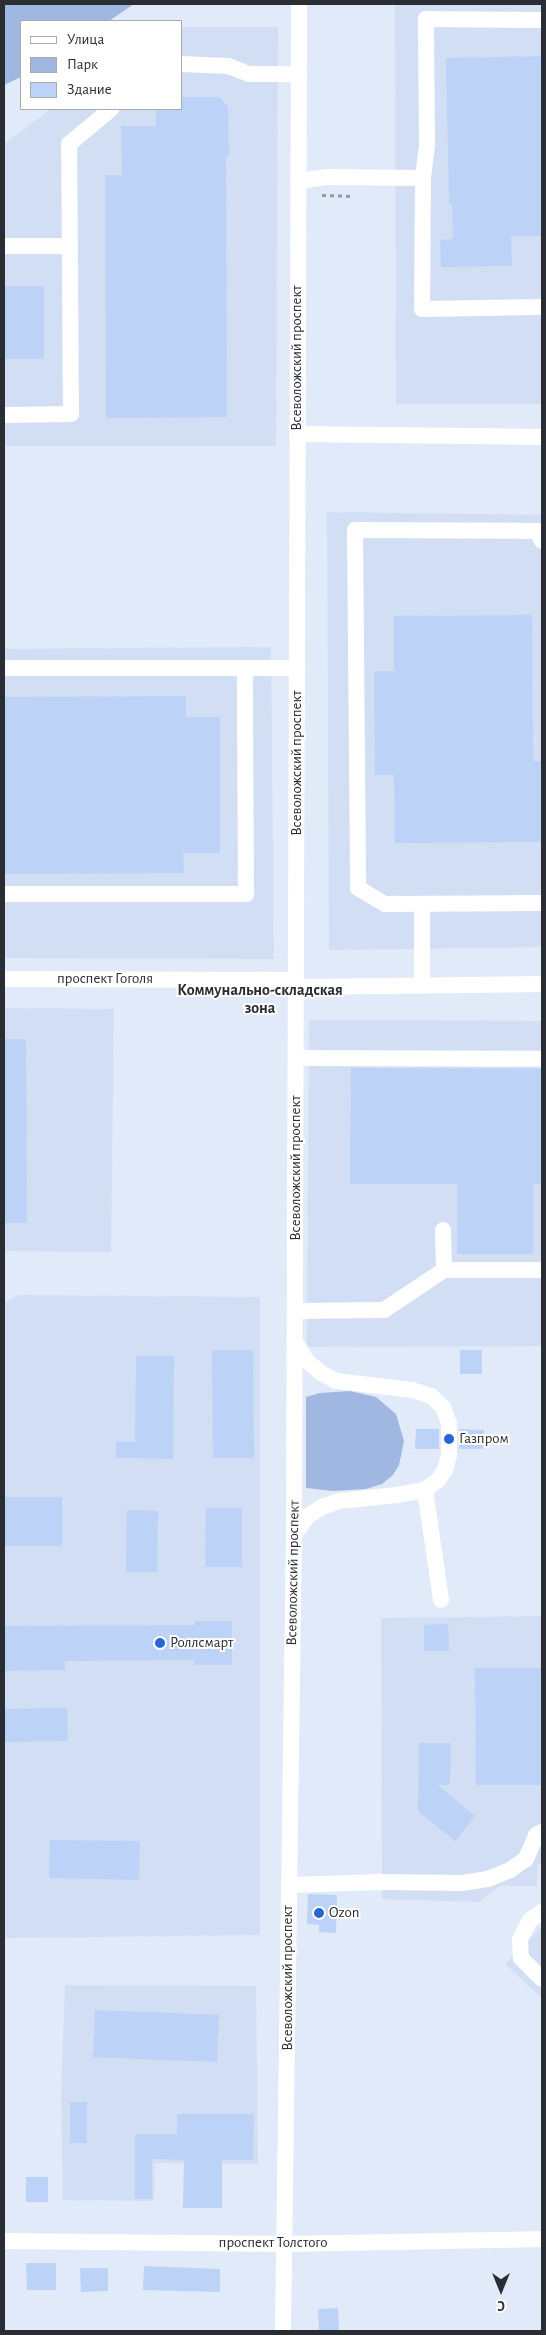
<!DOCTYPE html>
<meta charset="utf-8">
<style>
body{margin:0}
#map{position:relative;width:546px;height:2335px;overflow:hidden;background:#e0eaf9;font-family:"Alegreya Sans",sans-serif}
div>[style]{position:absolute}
.built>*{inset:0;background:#d1def4}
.green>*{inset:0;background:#a0b8e1}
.building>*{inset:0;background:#bcd2f6}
.path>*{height:3px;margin-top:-1.5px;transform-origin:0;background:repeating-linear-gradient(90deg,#9299a4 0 4px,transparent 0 8px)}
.minor>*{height:16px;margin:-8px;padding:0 8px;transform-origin:8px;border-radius:8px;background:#fff}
.dots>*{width:14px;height:14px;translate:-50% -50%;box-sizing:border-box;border:2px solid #fff;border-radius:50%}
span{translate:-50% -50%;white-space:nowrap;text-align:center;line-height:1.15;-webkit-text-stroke:4px #fff;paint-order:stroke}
.street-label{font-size:15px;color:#2a2d33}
.poi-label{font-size:15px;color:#2a2d33}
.left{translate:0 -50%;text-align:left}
.neighbourhood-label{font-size:16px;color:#2a2d33;font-weight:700}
.frame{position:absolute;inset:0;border:5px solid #2a2d33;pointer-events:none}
.legend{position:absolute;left:20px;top:20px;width:162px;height:90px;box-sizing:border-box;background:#fff;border:1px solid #aaabad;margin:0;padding:6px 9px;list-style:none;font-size:15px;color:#2a2d33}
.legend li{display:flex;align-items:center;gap:10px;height:25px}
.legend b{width:25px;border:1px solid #aaabad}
.north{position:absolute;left:476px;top:2265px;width:50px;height:50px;-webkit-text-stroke:4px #fff;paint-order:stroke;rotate:180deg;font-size:14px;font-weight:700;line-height:20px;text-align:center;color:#2a2d33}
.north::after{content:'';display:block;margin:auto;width:18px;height:22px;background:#2a2d33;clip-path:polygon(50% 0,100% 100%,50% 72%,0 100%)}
</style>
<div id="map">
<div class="built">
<i style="clip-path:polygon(395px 4px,542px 4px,542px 404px,396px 404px)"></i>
<i style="clip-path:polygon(181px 27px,278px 27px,276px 446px,4px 446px,4px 144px,51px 109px,181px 109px)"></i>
<i style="clip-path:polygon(327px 512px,542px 515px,542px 947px,329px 950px)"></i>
<i style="clip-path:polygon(271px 647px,274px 959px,4px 958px,4px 649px)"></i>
<i style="clip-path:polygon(4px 1008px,114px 1009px,111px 1252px,4px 1251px)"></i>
<i style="clip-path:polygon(309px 1020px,542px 1021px,542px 1346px,307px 1347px)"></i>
<i style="clip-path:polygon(18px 1295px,260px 1297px,260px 1935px,4px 1938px,4px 1303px)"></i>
<i style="clip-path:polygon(542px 1616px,542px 1863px,538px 1866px,537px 1886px,499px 1886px,479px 1902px,382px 1899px,381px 1618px)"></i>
<i style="clip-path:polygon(542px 1926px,542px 1998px,505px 1964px)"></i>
<i style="clip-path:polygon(65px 1985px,256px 1986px,258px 2164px,155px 2163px,154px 2201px,63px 2200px,61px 2097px)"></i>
</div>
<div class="green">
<i style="clip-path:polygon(4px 4px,134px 4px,109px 21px,21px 21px,21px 77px,4px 85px)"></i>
<i style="clip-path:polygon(350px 1391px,376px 1397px,396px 1414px,404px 1441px,399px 1465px,393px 1475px,382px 1484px,366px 1489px,333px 1491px,306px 1488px,306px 1397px,320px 1393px)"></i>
</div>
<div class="building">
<i style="clip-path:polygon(542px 56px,542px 236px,511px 236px,512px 266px,441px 267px,440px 240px,453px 239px,452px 204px,449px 204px,446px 58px)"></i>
<i style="clip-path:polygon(181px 97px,220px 97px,228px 107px,229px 156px,226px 156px,227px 417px,106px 418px,105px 175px,122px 175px,121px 126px,156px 126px,156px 109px,181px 109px)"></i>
<i style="clip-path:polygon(4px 286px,44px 286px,44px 359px,4px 359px)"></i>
<i style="clip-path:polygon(532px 615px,533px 761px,542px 761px,542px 842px,395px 843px,394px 775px,375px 775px,374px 671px,394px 671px,394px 616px)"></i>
<i style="clip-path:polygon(186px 696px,186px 717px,220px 717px,220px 853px,183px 853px,184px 873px,4px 874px,4px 697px)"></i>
<i style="clip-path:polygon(4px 1039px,26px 1039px,27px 1223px,4px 1223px)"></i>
<i style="clip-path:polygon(351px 1068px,542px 1069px,542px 1184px,533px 1184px,533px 1254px,457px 1254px,457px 1184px,350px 1184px)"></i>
<i style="clip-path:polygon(212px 1350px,253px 1350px,254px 1458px,213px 1458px)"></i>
<i style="clip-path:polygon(460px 1350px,482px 1350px,482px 1374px,460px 1374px)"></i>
<i style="clip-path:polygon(136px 1356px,174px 1356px,173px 1459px,116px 1458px,116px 1442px,135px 1442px)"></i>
<i style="clip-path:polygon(416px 1429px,439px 1429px,439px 1449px,415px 1449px)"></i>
<i style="clip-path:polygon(459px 1429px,484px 1430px,483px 1449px,459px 1449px)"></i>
<i style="clip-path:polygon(4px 1497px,62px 1497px,62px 1546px,4px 1546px)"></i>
<i style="clip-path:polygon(206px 1508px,242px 1508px,242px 1567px,205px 1567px)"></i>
<i style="clip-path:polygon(127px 1510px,158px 1511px,157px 1572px,126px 1572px)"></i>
<i style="clip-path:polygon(195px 1621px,232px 1621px,232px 1665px,194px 1665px,194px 1660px,65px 1661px,65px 1670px,4px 1671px,4px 1626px,195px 1625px)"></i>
<i style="clip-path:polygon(448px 1624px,449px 1651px,424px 1651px,424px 1625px)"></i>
<i style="clip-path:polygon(475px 1668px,542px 1668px,542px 1785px,476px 1785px)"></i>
<i style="clip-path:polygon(67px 1708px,68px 1741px,4px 1742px,4px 1709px)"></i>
<i style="clip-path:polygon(419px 1743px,451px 1743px,450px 1785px,438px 1785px,475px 1816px,455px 1841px,418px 1811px)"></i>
<i style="clip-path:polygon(50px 1840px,140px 1841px,139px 1880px,49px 1878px)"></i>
<i style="clip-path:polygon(308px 1894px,337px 1895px,336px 1933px,319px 1932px,319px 1925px,307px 1924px)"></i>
<i style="clip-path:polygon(95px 2010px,219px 2015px,217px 2062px,93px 2057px)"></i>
<i style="clip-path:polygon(70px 2102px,87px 2102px,87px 2143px,70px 2143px)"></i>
<i style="clip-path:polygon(177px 2114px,254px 2114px,253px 2160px,222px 2160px,222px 2208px,183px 2208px,184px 2160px,152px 2159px,152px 2199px,135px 2199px,135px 2134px,177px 2134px)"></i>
<i style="clip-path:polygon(26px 2177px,48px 2177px,48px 2202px,26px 2202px)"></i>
<i style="clip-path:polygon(26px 2263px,56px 2263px,56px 2290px,27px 2290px)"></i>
<i style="clip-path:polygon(144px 2266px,220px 2269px,220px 2292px,143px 2290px)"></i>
<i style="clip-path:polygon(80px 2268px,108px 2268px,108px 2291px,81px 2292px)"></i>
<i style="clip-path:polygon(338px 2308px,339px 2331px,319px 2331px,318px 2309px)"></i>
</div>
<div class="path">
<i style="left:322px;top:195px;width:32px;rotate:2deg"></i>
</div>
<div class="minor">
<i style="left:181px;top:64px;width:47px;rotate:2.4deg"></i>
<i style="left:228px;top:66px;width:22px;rotate:21deg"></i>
<i style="left:249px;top:74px;width:49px"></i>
<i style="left:423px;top:178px;width:33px;rotate:-83deg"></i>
<i style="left:427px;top:145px;width:126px;rotate:-90.5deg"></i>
<i style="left:426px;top:19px;width:116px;rotate:0.5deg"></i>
<i style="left:298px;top:181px;width:30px;rotate:-8deg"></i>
<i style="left:328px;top:177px;width:95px;rotate:0.6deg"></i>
<i style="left:423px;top:178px;width:131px;rotate:90.4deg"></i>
<i style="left:422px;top:309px;width:120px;rotate:-1deg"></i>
<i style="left:4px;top:246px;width:66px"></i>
<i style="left:4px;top:415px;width:67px;rotate:-0.9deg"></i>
<i style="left:71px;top:414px;width:270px;rotate:-90.4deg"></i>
<i style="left:69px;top:144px;width:55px;rotate:-39.8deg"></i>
<i style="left:297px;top:434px;width:245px;rotate:0.7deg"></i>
<i style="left:542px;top:541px;width:11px;rotate:-117deg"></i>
<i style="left:537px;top:531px;width:182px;rotate:-179.7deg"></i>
<i style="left:355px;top:530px;width:358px;rotate:89.5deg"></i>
<i style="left:358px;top:888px;width:31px;rotate:31deg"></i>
<i style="left:385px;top:904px;width:157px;rotate:-0.4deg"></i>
<i style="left:4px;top:668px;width:293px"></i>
<i style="left:4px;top:894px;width:242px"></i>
<i style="left:246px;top:894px;width:226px;rotate:-90.3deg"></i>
<i style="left:422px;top:904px;width:81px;rotate:90deg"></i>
<i style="left:4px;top:979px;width:293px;rotate:0.2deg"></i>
<i style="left:297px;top:987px;width:245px;rotate:-0.7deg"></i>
<i style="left:297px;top:1058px;width:245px;rotate:0.2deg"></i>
<i style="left:443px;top:1230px;width:40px;rotate:88.6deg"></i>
<i style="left:295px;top:1311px;width:89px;rotate:-0.6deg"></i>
<i style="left:384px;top:1310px;width:72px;rotate:-33.7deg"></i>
<i style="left:444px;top:1270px;width:98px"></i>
<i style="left:425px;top:1490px;width:111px;rotate:81.7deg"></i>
<i style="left:294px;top:1535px;width:24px;rotate:-54deg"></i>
<i style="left:308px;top:1516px;width:17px;rotate:-33deg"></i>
<i style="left:322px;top:1507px;width:18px;rotate:-19deg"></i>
<i style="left:339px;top:1501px;width:58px;rotate:-5.9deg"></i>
<i style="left:397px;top:1495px;width:28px;rotate:-10deg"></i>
<i style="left:425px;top:1490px;width:16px;rotate:-38deg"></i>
<i style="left:438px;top:1480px;width:12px;rotate:-55deg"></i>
<i style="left:445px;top:1470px;width:16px;rotate:-75deg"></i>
<i style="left:449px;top:1455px;width:32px;rotate:-90deg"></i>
<i style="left:449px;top:1423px;width:17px;rotate:-111deg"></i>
<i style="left:443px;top:1407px;width:16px;rotate:-137deg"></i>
<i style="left:431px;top:1396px;width:20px;rotate:-162deg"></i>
<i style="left:412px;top:1390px;width:77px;rotate:-173.2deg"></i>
<i style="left:336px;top:1381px;width:17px;rotate:-152deg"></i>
<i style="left:321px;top:1373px;width:18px;rotate:-139deg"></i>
<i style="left:307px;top:1361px;width:22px;rotate:-122deg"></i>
<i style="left:289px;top:1885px;width:93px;rotate:-1.8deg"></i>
<i style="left:382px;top:1882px;width:80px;rotate:0.7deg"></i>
<i style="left:462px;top:1883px;width:26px;rotate:-9deg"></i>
<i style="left:488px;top:1879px;width:24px;rotate:-22deg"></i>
<i style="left:510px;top:1870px;width:19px;rotate:-35deg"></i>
<i style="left:526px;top:1859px;width:26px;rotate:-67deg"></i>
<i style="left:536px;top:1835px;width:7px;rotate:-27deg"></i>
<i style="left:542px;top:1912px;width:14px;rotate:146deg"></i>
<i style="left:530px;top:1920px;width:22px;rotate:117deg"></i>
<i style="left:520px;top:1940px;width:18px;rotate:87deg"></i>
<i style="left:521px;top:1958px;width:30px;rotate:45deg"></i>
<i style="left:4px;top:2241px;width:282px;rotate:0.6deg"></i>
<i style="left:286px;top:2244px;width:256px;rotate:-1.1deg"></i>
<i style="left:283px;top:2331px;width:796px;rotate:-89.21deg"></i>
<i style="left:294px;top:1535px;width:1531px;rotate:-89.81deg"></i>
</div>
<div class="dots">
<i style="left:449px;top:1439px;background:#2766d3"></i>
<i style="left:160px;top:1643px;background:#2766d3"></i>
<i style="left:319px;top:1913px;background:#2766d3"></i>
</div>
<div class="street-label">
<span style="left:297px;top:358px;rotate:-90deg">Всеволожский проспект</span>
<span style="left:297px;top:763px;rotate:-90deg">Всеволожский проспект</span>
<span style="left:105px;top:979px">проспект Гоголя</span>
<span style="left:296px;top:1168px;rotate:-90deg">Всеволожский проспект</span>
<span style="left:293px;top:1573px;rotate:-89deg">Всеволожский проспект</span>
<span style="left:288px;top:1978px;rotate:-90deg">Всеволожский проспект</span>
<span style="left:273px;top:2243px">проспект Толстого</span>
</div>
<div class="poi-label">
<span class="left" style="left:459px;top:1439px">Газпром</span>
<span class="left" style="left:170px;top:1643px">Роллсмарт</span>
<span class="left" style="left:329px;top:1913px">Ozon</span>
</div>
<div class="neighbourhood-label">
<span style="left:260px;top:999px">Коммунально-складская<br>зона</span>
</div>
<div class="frame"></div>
<ul class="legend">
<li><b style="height:6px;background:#fff"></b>Улица</li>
<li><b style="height:14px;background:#a0b8e1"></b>Парк</li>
<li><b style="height:14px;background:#bcd2f6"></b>Здание</li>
</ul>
<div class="north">С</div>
</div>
